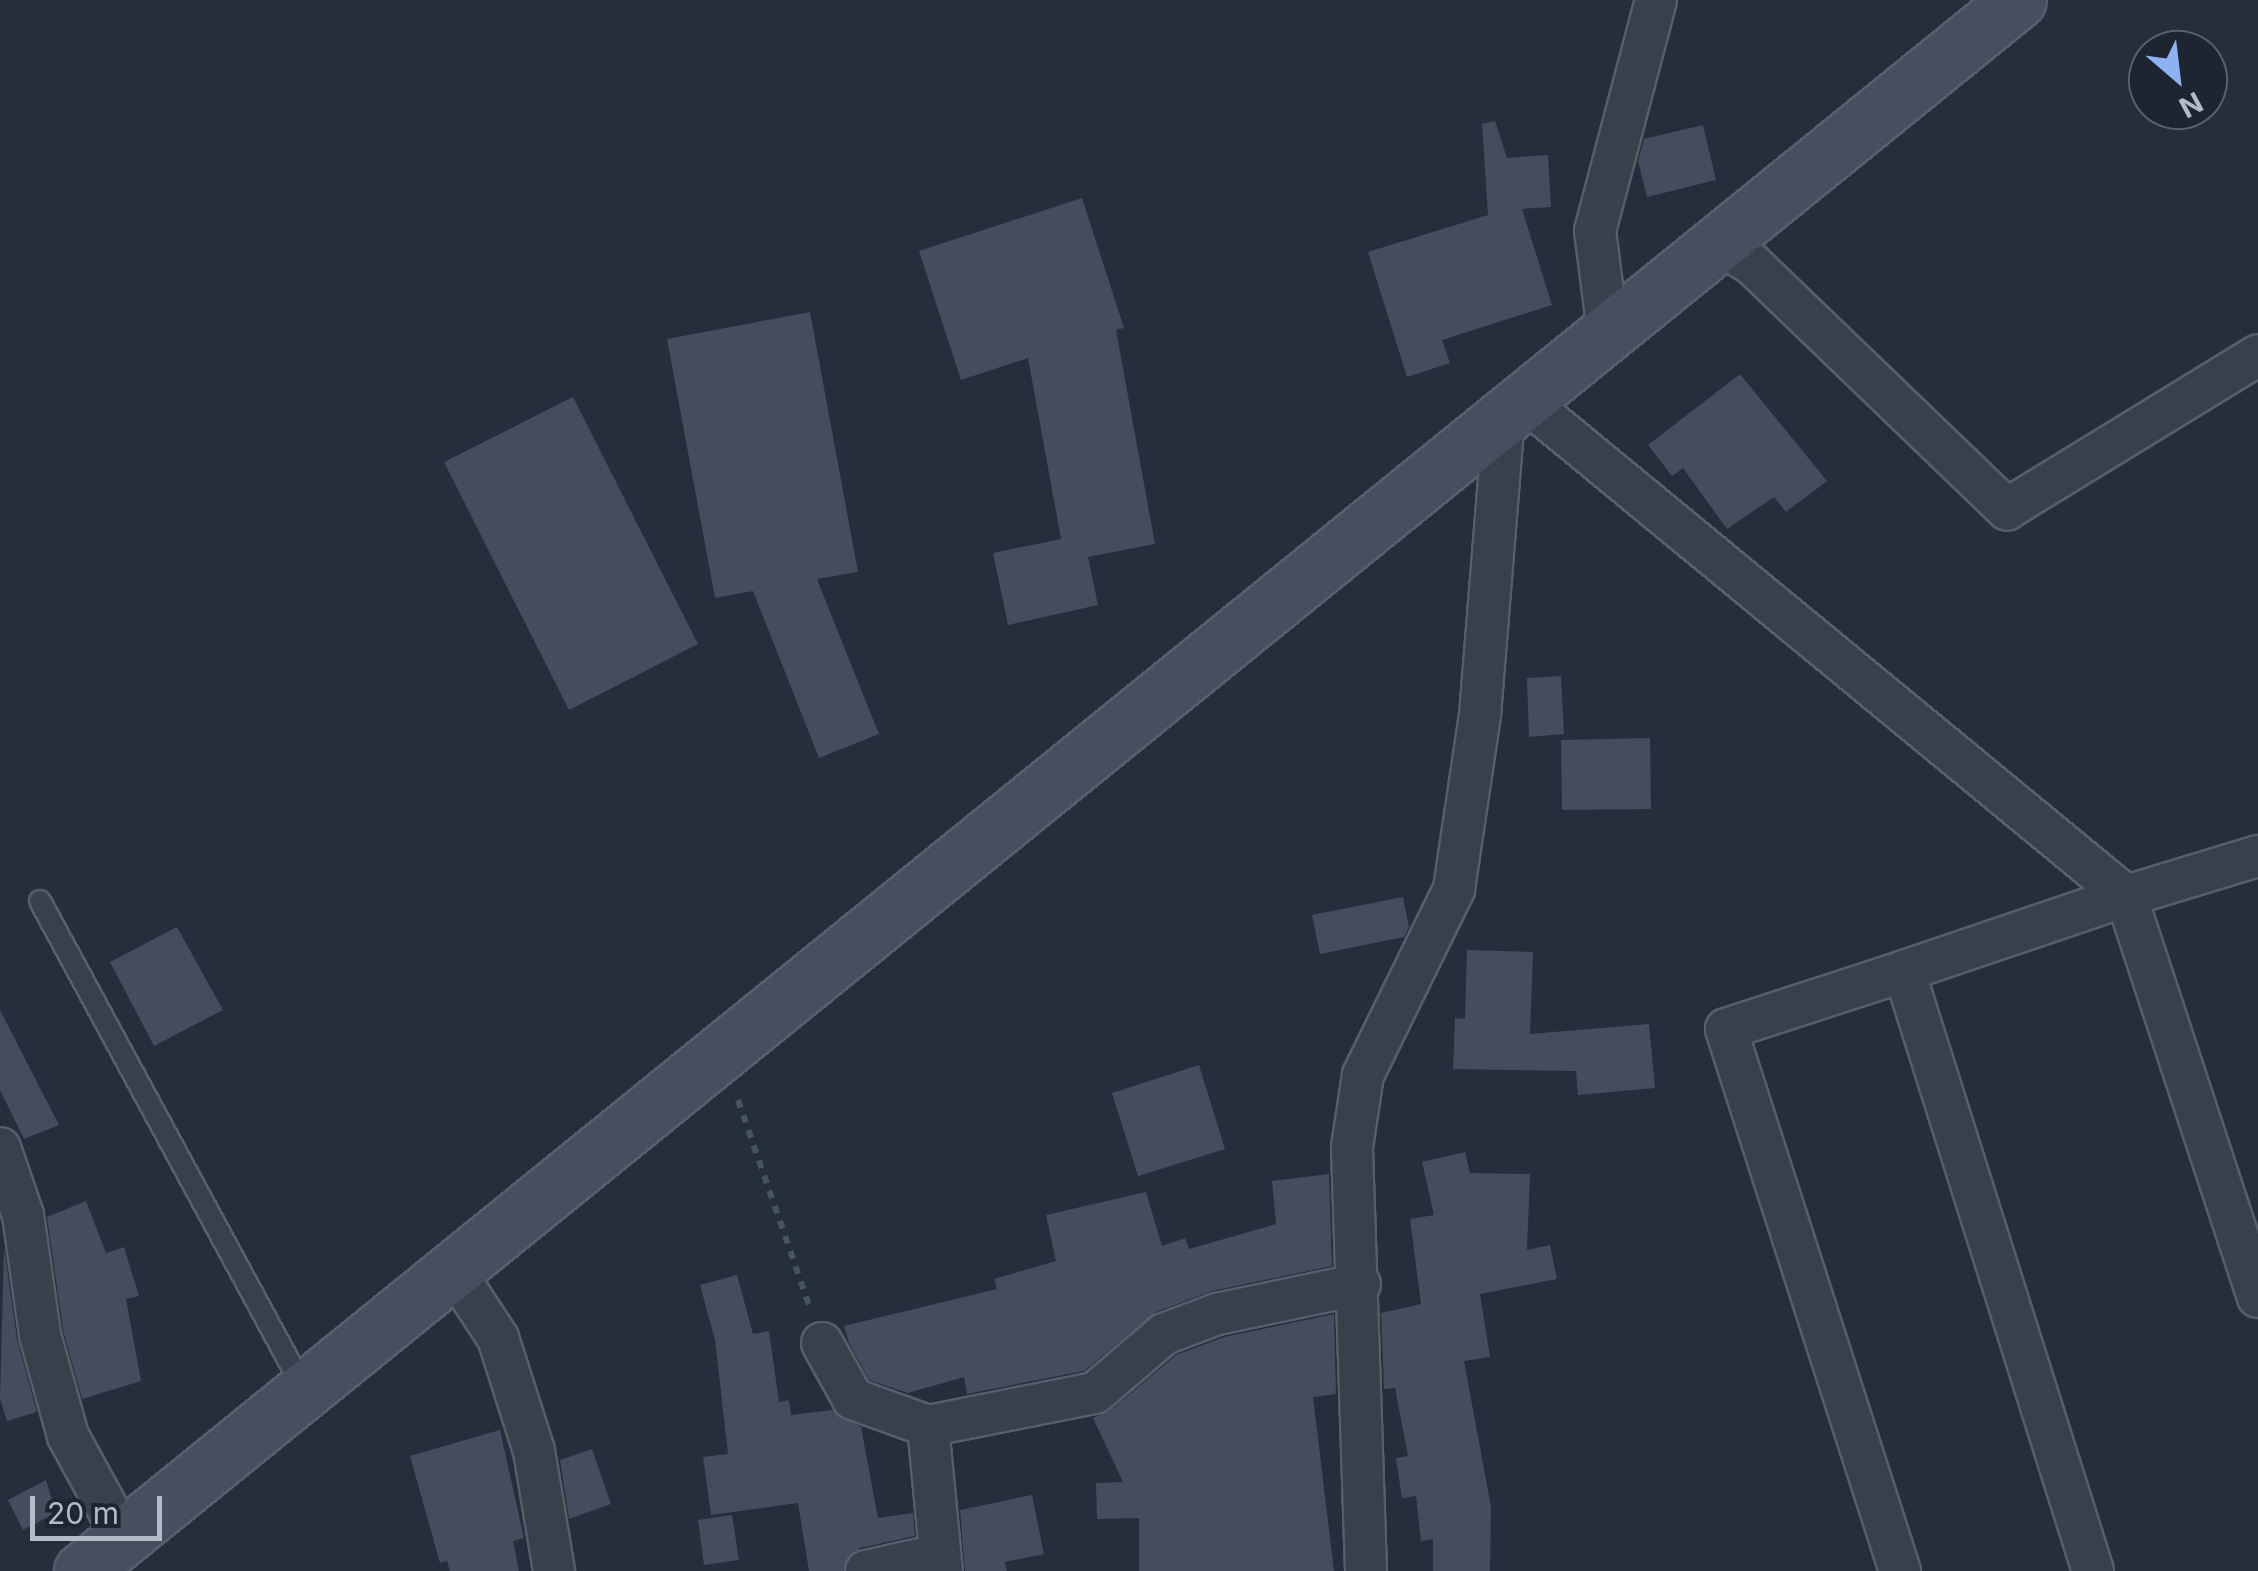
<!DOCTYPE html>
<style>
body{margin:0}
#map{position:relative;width:2258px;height:1571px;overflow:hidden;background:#252e3b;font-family:Inter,sans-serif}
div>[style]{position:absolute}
.building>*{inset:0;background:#444d5d}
.path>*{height:6px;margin-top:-3px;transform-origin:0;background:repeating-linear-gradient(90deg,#45565a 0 8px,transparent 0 16px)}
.roads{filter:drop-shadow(2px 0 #565e6a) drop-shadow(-2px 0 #565e6a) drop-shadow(0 2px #565e6a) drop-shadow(0 -2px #565e6a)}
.lane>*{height:20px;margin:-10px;padding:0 10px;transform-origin:10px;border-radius:10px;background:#38404c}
.street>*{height:40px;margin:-20px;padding:0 20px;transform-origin:20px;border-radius:20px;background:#38404c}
.secondary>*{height:55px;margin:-27.5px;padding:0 27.5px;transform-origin:27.5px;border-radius:27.5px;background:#474f5e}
span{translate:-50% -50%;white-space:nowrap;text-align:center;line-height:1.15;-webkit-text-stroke:8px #1d2531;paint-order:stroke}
.north{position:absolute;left:2128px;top:30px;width:100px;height:100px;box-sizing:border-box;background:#1d2531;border:2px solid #59616d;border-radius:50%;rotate:152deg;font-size:28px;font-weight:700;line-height:40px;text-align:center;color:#b4bbc7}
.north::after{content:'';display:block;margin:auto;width:35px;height:45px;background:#8eb1f2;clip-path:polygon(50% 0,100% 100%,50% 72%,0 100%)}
.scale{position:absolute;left:30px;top:1496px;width:132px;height:45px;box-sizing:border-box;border:5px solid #b4bbc7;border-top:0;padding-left:12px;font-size:30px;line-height:35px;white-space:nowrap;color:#b4bbc7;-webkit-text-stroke:8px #1d2531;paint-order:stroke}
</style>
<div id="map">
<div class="building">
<i style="clip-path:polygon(1495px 121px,1507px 158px,1548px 155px,1551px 207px,1522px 209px,1552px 305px,1442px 340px,1450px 363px,1407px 377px,1368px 252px,1488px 215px,1482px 124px)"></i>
<i style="clip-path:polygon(1703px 125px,1716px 180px,1647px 197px,1638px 161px,1644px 139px)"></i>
<i style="clip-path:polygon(1082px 198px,1124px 328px,1116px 330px,1155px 544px,1088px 557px,1098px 605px,1008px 625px,993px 553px,1061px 539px,1028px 358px,961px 380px,919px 251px)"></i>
<i style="clip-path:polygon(810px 312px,858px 572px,817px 579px,879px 734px,819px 758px,753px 591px,715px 598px,667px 339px)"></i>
<i style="clip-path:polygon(1740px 374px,1827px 481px,1786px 512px,1774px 497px,1727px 529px,1683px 468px,1672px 476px,1648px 445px)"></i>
<i style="clip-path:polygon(573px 397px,698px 644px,569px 710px,444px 462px)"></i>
<i style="clip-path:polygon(1561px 676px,1564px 734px,1529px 737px,1527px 678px)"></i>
<i style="clip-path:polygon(1650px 738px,1651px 809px,1562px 810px,1561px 740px)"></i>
<i style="clip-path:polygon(1403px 897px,1409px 927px,1404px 937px,1320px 954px,1312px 915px)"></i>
<i style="clip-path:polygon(177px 927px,223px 1010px,154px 1046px,110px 962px)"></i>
<i style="clip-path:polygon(1467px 950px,1533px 952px,1530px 1034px,1649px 1024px,1655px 1088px,1578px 1095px,1576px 1071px,1453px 1069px,1455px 1018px,1465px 1019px)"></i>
<i style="clip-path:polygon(0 1010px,59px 1125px,24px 1139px,0 1090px)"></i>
<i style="clip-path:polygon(1199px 1065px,1225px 1149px,1138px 1176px,1112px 1093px)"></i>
<i style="clip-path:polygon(1465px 1152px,1470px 1173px,1530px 1174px,1527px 1250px,1550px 1245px,1557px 1279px,1480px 1294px,1490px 1357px,1464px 1361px,1491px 1507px,1490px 1571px,1433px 1571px,1433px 1539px,1421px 1541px,1416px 1496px,1402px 1498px,1396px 1458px,1408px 1456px,1395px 1388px,1384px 1389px,1381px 1313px,1421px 1304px,1410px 1219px,1434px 1215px,1422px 1162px)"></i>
<i style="clip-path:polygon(1329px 1174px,1332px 1266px,1212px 1291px,1156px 1312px,1084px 1371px,967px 1394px,964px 1377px,908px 1393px,869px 1380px,849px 1343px,844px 1326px,997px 1289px,994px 1279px,1056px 1261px,1046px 1215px,1146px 1192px,1162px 1246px,1185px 1238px,1189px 1249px,1276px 1224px,1272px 1181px)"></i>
<i style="clip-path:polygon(86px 1201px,106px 1253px,124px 1247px,139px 1296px,126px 1299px,141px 1381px,82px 1399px,63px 1330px,47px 1217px)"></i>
<i style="clip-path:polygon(4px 1247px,17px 1339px,37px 1412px,7px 1421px,0 1399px)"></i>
<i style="clip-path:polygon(737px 1275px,753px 1334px,769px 1331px,779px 1402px,789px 1400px,791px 1415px,832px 1410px,861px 1427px,878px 1518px,913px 1513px,915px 1536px,860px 1548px,843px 1571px,809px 1571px,798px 1503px,711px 1515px,703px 1457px,728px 1454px,715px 1340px,700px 1285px)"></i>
<i style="clip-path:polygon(1334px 1314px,1336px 1394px,1313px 1397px,1334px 1571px,1139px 1571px,1139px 1518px,1097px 1519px,1096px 1483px,1123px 1482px,1093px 1418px,1110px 1411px,1176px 1355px,1224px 1337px)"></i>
<i style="clip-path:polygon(500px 1430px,524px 1538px,513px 1541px,519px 1571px,450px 1571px,447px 1561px,440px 1563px,410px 1456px)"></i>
<i style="clip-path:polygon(592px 1449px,611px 1504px,569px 1519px,560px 1460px)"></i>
<i style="clip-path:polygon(46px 1480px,56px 1513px,23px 1530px,8px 1500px)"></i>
<i style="clip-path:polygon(1032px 1495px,1044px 1554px,1005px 1562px,1007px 1571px,965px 1571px,960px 1510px)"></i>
<i style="clip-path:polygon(732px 1515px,739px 1560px,704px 1565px,698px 1520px)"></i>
</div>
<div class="path">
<i style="left:738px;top:1100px;width:217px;rotate:70.9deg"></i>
</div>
<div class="roads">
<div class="lane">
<i style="left:40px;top:901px;width:553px;rotate:61.58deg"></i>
</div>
<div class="street">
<i style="left:1718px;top:243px;width:40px;rotate:32deg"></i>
<i style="left:1752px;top:264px;width:354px;rotate:43.9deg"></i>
<i style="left:2007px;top:509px;width:294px;rotate:-31.5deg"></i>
<i style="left:1608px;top:332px;width:102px;rotate:-97.3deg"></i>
<i style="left:1595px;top:231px;width:239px;rotate:-75.2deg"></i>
<i style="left:1524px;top:400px;width:780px;rotate:39.49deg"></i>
<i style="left:2126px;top:896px;width:138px;rotate:-16.9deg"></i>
<i style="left:0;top:1148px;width:71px;rotate:71.1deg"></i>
<i style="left:23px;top:1215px;width:121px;rotate:81.9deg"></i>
<i style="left:40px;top:1335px;width:105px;rotate:74.5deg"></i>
<i style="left:68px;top:1436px;width:115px;rotate:61.4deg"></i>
<i style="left:452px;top:1268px;width:84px;rotate:56.7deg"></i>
<i style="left:498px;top:1338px;width:119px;rotate:72.3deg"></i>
<i style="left:534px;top:1451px;width:122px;rotate:80.5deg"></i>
<i style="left:822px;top:1343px;width:64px;rotate:61deg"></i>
<i style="left:853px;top:1399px;width:80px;rotate:19.8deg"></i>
<i style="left:928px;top:1426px;width:170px;rotate:-11.2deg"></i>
<i style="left:1095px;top:1393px;width:91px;rotate:-40.5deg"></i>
<i style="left:1164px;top:1334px;width:57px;rotate:-20.7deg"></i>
<i style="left:1217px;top:1314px;width:146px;rotate:-11.8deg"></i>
<i style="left:928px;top:1426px;width:146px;rotate:84.5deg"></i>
<i style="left:866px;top:1571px;width:75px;rotate:-12.4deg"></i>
<i style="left:1366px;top:1571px;width:424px;rotate:-91.9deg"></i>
<i style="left:1352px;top:1147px;width:73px;rotate:-81.3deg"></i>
<i style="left:1363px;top:1075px;width:207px;rotate:-63.9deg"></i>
<i style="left:1454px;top:889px;width:176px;rotate:-81.5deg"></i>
<i style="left:1480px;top:715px;width:300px;rotate:-85.4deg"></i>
<i style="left:1900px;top:1571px;width:569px;rotate:-107.8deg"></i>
<i style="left:1726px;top:1029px;width:187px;rotate:-18deg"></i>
<i style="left:2093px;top:1571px;width:629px;rotate:-107.48deg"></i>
<i style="left:1904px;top:971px;width:234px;rotate:-18.7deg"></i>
<i style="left:2126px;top:896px;width:422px;rotate:71.8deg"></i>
</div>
<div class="secondary">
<i style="left:82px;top:1571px;width:2493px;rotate:-39.06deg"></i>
</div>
</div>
<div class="north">N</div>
<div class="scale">20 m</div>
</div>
